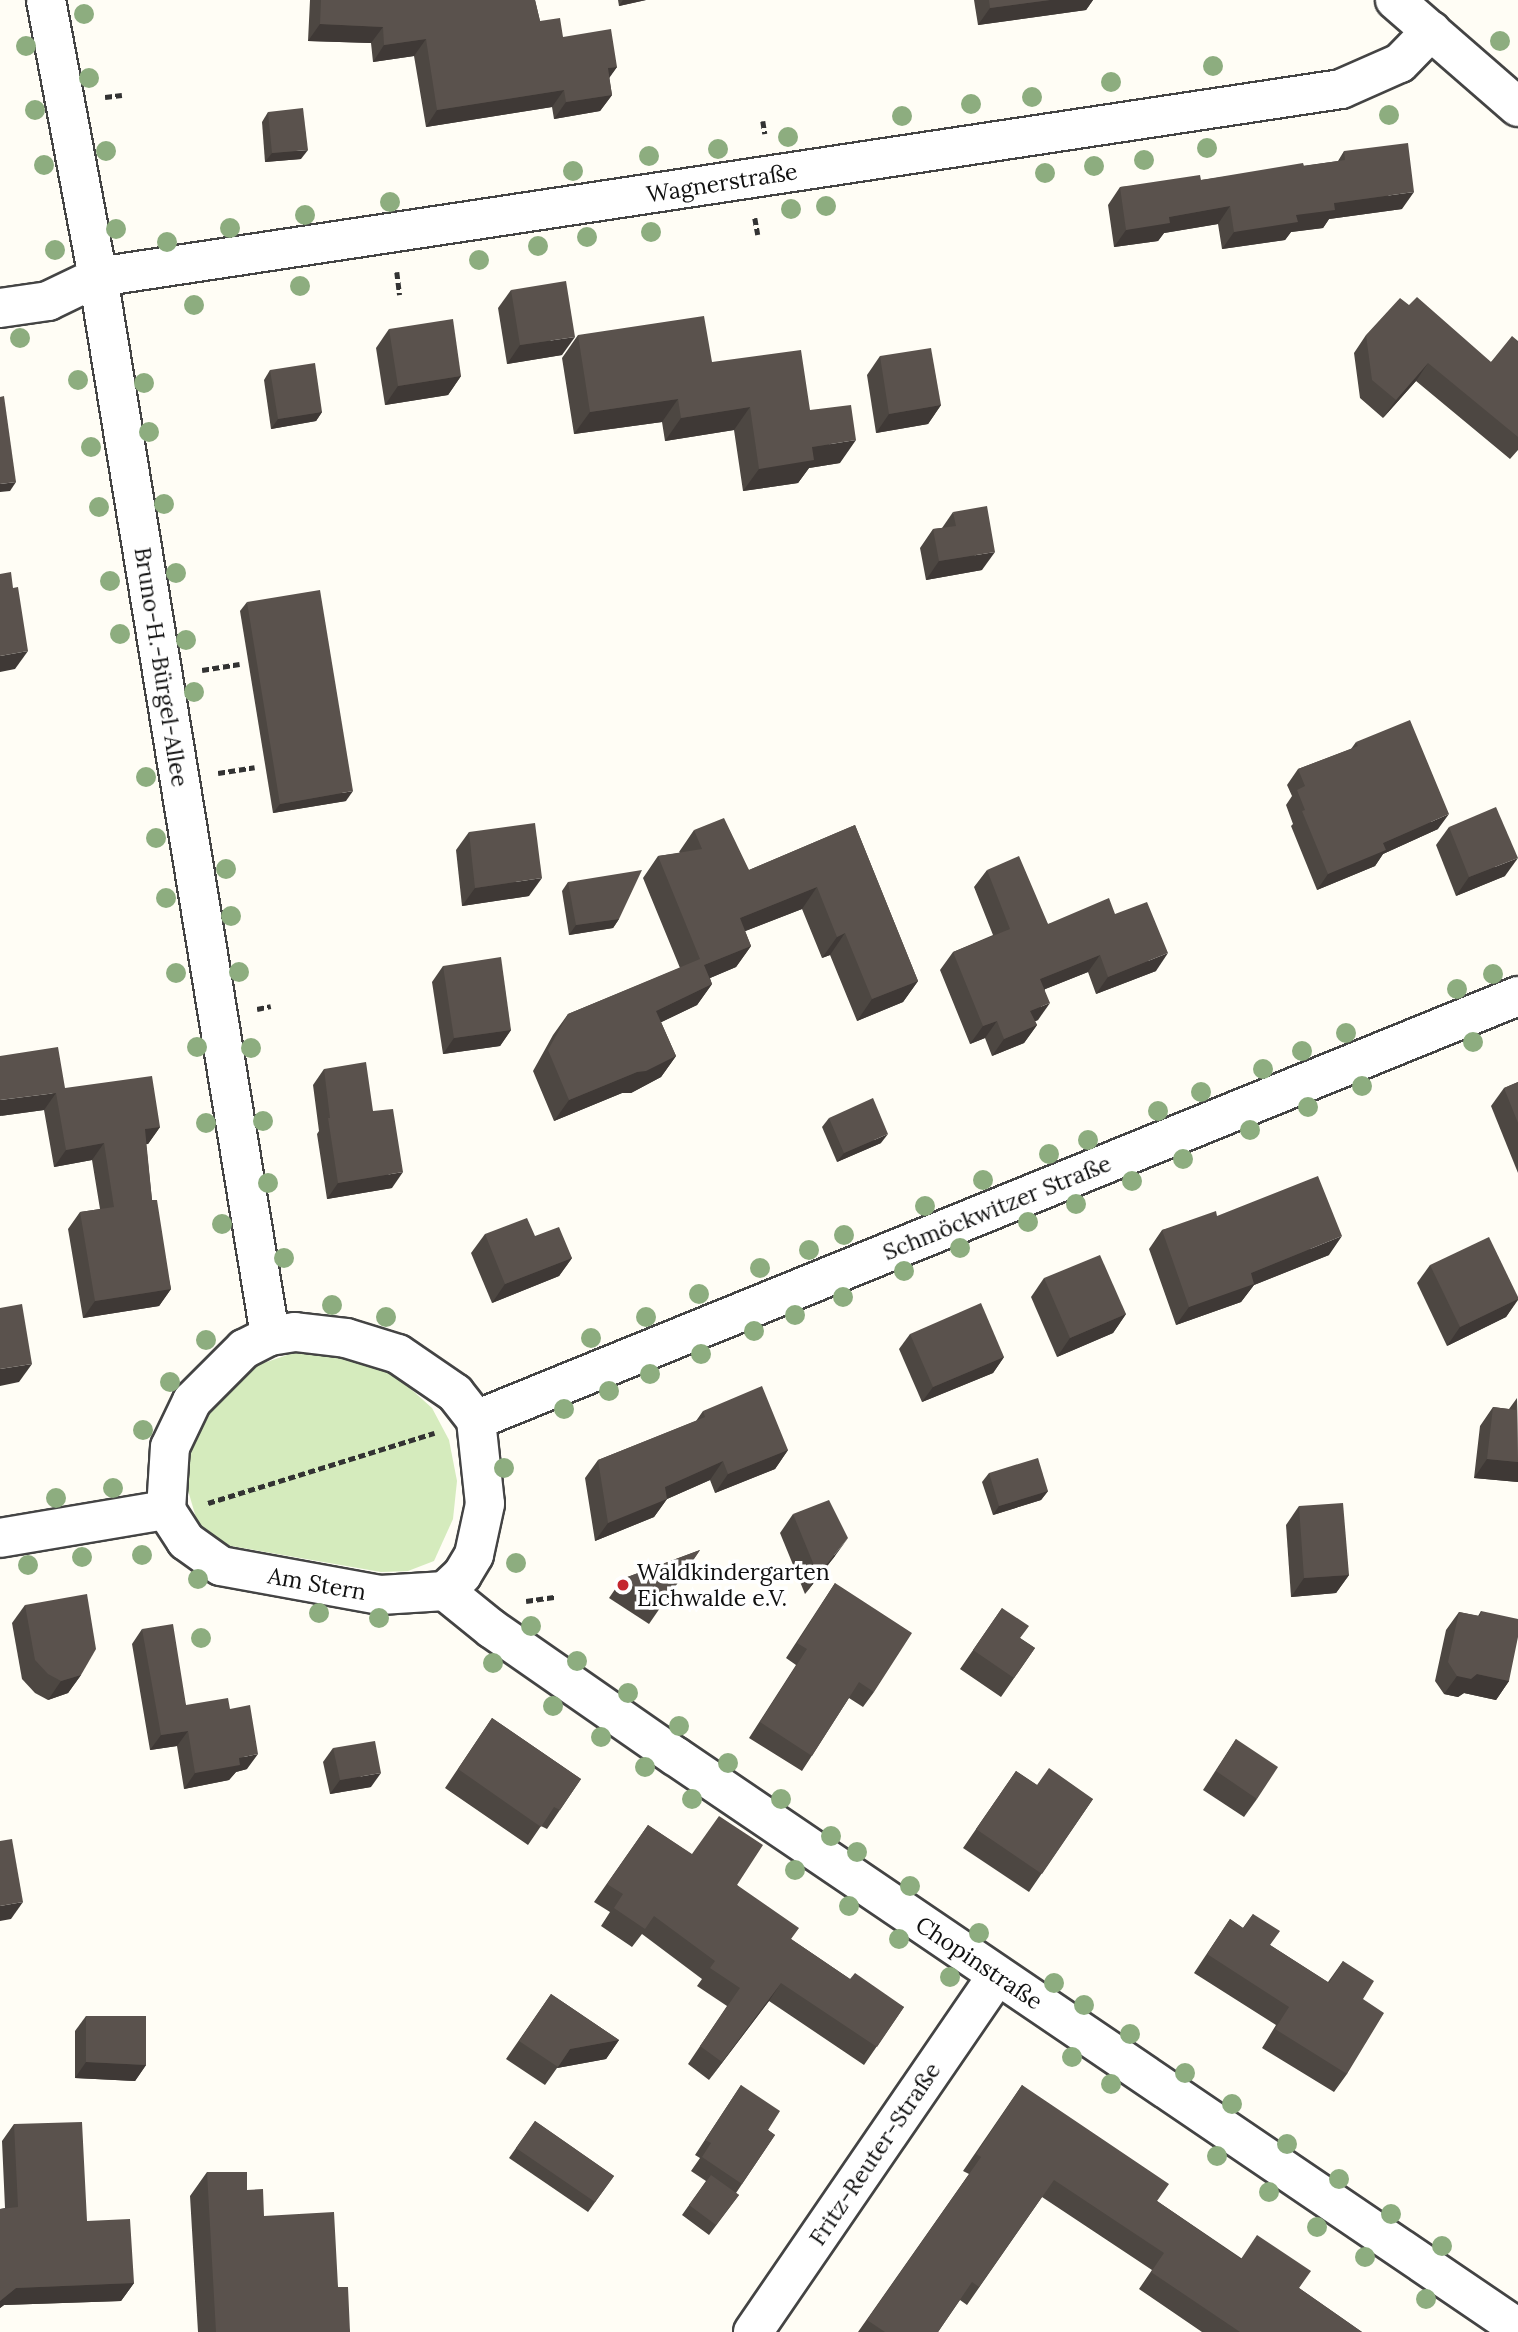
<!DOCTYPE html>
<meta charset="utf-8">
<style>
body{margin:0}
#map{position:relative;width:1518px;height:2332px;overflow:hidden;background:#fffdf5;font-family:Lora,serif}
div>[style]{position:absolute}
.green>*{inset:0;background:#d5ebbd}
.path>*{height:4.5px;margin-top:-2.25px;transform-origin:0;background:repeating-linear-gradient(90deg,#333 0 7px,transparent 0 10.5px)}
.roads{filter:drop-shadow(2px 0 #444) drop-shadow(-2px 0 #444) drop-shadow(0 2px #444) drop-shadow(0 -2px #444)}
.minor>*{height:38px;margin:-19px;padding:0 19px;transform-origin:19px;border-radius:19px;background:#fff}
.trees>*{width:20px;height:20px;margin:-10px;border-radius:50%;background:#8dad7f}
.wall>*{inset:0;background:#4d4742}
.shaded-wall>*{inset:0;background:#3f3936}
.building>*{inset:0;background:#5a524d}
.dots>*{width:19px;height:19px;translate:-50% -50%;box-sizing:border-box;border:4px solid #fff;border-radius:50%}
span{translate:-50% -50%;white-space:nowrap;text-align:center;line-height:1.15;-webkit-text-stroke:7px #fff;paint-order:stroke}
.street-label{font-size:23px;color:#111}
.poi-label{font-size:23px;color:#111}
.left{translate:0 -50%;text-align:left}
</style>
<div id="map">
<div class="green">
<i style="clip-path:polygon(305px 1349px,335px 1352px,393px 1373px,432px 1408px,449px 1440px,457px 1481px,453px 1519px,434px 1561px,408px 1571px,381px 1572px,225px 1545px,199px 1528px,185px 1480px,188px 1452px,199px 1424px,226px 1389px,252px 1367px)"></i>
</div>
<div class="path">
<i style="left:105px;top:97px;width:17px;rotate:-7deg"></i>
<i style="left:763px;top:121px;width:13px;rotate:81deg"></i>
<i style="left:755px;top:218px;width:17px;rotate:80deg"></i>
<i style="left:397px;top:272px;width:23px;rotate:83deg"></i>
<i style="left:202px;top:670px;width:38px;rotate:-9deg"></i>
<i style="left:218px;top:773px;width:37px;rotate:-9deg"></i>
<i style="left:257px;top:1009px;width:14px;rotate:-12deg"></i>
<i style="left:208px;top:1503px;width:237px;rotate:-17.2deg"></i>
<i style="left:526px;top:1601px;width:30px;rotate:-8deg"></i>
</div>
<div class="roads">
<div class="minor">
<i style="left:46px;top:0;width:282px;rotate:79.4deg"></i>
<i style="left:98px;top:277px;width:1073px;rotate:80.77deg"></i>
<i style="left:1395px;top:0;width:163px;rotate:41deg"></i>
<i style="left:0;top:308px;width:49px;rotate:-8.3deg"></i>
<i style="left:48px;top:301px;width:55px;rotate:-25.6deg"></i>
<i style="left:98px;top:277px;width:1257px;rotate:-8.6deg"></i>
<i style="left:1341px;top:89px;width:64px;rotate:-23.8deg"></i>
<i style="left:1400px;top:63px;width:45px;rotate:-45.9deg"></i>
<i style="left:295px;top:1332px;width:51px;rotate:6.7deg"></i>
<i style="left:346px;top:1338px;width:54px;rotate:17.1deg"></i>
<i style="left:398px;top:1354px;width:69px;rotate:34.4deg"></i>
<i style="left:455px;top:1393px;width:34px;rotate:52deg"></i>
<i style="left:476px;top:1420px;width:84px;rotate:83.9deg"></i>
<i style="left:485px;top:1504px;width:52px;rotate:102.2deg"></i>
<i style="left:474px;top:1555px;width:23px;rotate:121deg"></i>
<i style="left:462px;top:1575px;width:23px;rotate:137deg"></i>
<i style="left:445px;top:1591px;width:65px;rotate:176.5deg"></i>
<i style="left:380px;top:1595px;width:162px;rotate:-169.7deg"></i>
<i style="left:221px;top:1566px;width:43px;rotate:-144.5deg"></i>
<i style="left:186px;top:1541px;width:37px;rotate:-123deg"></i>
<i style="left:166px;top:1510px;width:63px;rotate:-86.4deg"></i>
<i style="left:170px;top:1447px;width:51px;rotate:-64.4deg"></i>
<i style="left:192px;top:1401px;width:74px;rotate:-45deg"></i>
<i style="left:244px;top:1349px;width:29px;rotate:-27deg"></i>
<i style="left:270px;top:1336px;width:25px;rotate:-9deg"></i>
<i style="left:476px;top:1420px;width:1125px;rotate:-22.14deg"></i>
<i style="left:0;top:1538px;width:168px;rotate:-9.6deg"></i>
<i style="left:445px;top:1591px;width:60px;rotate:39deg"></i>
<i style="left:492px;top:1629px;width:223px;rotate:34.8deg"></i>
<i style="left:675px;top:1756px;width:1019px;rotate:34.16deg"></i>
<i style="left:753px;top:2332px;width:432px;rotate:-55.6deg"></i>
</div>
</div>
<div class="trees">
<i style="left:84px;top:14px"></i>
<i style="left:1500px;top:41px"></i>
<i style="left:26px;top:46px"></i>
<i style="left:1213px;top:66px"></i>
<i style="left:89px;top:78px"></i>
<i style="left:1111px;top:82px"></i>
<i style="left:1032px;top:97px"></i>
<i style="left:971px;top:104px"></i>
<i style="left:35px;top:110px"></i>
<i style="left:1389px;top:115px"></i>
<i style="left:902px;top:116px"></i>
<i style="left:788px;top:137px"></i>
<i style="left:1207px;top:148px"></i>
<i style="left:718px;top:149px"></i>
<i style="left:106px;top:151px"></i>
<i style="left:649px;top:156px"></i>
<i style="left:1144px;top:160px"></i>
<i style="left:44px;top:165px"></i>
<i style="left:1094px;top:166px"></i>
<i style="left:573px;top:171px"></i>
<i style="left:1045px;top:173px"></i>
<i style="left:390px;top:202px"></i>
<i style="left:826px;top:206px"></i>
<i style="left:791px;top:209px"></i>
<i style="left:305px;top:215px"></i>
<i style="left:230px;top:228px"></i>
<i style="left:116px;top:229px"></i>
<i style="left:651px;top:232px"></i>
<i style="left:587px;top:237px"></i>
<i style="left:167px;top:242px"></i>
<i style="left:538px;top:246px"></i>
<i style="left:55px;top:250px"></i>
<i style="left:479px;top:260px"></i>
<i style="left:300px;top:286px"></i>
<i style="left:194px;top:305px"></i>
<i style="left:20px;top:338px"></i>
<i style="left:78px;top:380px"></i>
<i style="left:144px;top:383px"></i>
<i style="left:149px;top:432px"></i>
<i style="left:91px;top:447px"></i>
<i style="left:164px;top:504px"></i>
<i style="left:99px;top:507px"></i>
<i style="left:176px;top:573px"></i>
<i style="left:110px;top:581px"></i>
<i style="left:120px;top:634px"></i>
<i style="left:186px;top:640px"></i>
<i style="left:194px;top:692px"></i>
<i style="left:146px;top:777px"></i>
<i style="left:156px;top:838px"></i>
<i style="left:226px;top:869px"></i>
<i style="left:166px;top:898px"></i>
<i style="left:231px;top:916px"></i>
<i style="left:239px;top:972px"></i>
<i style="left:176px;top:973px"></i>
<i style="left:1493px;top:974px"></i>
<i style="left:1457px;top:989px"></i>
<i style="left:1346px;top:1033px"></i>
<i style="left:1473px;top:1042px"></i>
<i style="left:197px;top:1047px"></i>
<i style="left:251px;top:1048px"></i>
<i style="left:1302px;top:1051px"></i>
<i style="left:1263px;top:1069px"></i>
<i style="left:1362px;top:1086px"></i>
<i style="left:1201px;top:1092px"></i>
<i style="left:1308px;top:1107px"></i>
<i style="left:1158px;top:1111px"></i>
<i style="left:263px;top:1121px"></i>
<i style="left:206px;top:1123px"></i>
<i style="left:1250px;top:1130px"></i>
<i style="left:1088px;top:1140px"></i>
<i style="left:1049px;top:1154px"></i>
<i style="left:1183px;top:1159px"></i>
<i style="left:983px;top:1180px"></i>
<i style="left:1132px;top:1181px"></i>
<i style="left:268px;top:1183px"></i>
<i style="left:1076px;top:1204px"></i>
<i style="left:925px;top:1206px"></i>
<i style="left:1028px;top:1222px"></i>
<i style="left:222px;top:1224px"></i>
<i style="left:844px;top:1235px"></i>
<i style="left:960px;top:1248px"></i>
<i style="left:809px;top:1250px"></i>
<i style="left:284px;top:1258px"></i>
<i style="left:760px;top:1268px"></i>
<i style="left:904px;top:1271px"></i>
<i style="left:699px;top:1294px"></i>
<i style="left:843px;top:1297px"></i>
<i style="left:332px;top:1305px"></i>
<i style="left:795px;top:1315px"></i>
<i style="left:386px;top:1317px"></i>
<i style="left:646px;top:1317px"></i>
<i style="left:754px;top:1331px"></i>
<i style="left:591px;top:1338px"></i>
<i style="left:206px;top:1340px"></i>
<i style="left:701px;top:1354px"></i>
<i style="left:650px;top:1374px"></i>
<i style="left:170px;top:1382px"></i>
<i style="left:609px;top:1391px"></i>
<i style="left:564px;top:1409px"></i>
<i style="left:143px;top:1430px"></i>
<i style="left:504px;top:1468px"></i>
<i style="left:113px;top:1488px"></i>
<i style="left:56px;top:1498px"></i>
<i style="left:142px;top:1555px"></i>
<i style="left:82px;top:1557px"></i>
<i style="left:516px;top:1563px"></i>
<i style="left:28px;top:1565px"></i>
<i style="left:198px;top:1579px"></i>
<i style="left:319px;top:1613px"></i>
<i style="left:379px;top:1618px"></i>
<i style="left:531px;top:1626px"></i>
<i style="left:201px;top:1638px"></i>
<i style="left:577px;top:1661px"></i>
<i style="left:493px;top:1663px"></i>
<i style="left:628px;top:1693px"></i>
<i style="left:553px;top:1706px"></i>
<i style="left:679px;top:1726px"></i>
<i style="left:601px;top:1737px"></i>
<i style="left:728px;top:1763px"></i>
<i style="left:645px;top:1767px"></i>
<i style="left:692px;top:1799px"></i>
<i style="left:781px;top:1799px"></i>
<i style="left:831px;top:1836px"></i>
<i style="left:857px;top:1852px"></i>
<i style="left:795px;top:1870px"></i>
<i style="left:910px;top:1886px"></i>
<i style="left:849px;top:1906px"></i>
<i style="left:979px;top:1933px"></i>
<i style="left:899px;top:1939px"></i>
<i style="left:950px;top:1977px"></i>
<i style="left:1054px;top:1983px"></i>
<i style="left:1084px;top:2005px"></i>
<i style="left:1130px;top:2034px"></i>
<i style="left:1072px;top:2057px"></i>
<i style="left:1185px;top:2073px"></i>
<i style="left:1111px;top:2084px"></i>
<i style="left:1232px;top:2104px"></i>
<i style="left:1287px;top:2144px"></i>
<i style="left:1217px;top:2156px"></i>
<i style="left:1339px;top:2179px"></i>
<i style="left:1269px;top:2192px"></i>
<i style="left:1391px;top:2214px"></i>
<i style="left:1317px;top:2227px"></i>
<i style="left:1442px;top:2246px"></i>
<i style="left:1365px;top:2257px"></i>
<i style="left:1426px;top:2299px"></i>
</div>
<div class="wall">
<i style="clip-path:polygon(310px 0,535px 0,540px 21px,563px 37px,617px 67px,609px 77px,612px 95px,600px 111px,554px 119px,552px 107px,426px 127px,414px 56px,373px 62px,371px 43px,308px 41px)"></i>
<i style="clip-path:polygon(618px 0,646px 0,619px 6px)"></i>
<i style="clip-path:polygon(974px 0,1093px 0,1086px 10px,978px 25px)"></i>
<i style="clip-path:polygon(268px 112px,301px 159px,265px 162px,262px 122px)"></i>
<i style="clip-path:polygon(1344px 151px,1402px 209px,1329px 219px,1323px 228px,1291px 232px,1285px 240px,1222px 249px,1218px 224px,1164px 233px,1158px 241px,1114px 247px,1108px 205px,1120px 187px,1201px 180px,1338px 161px)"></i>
<i style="clip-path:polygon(511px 290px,562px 355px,507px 364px,498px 308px)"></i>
<i style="clip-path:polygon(389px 329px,461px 376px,448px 395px,385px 405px,376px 348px)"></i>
<i style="clip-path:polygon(578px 335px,712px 362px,810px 410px,840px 463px,809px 468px,798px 483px,743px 491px,734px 430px,665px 441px,662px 422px,574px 434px,562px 358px)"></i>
<i style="clip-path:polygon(1366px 335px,1491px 362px,1518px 341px,1518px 450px,1510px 459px,1416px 381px,1383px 418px,1360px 398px,1354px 353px)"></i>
<i style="clip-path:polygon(880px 356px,941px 405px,928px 424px,876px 433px,867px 375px)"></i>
<i style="clip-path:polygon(270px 370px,322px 412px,316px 421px,271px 429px,264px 380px)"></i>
<i style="clip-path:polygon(953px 512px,982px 570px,926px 580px,920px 548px,933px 529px,942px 528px)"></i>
<i style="clip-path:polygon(247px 602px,346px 801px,273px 813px,240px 611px)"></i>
<i style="clip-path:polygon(1356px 742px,1438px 829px,1383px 854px,1375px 866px,1317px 890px,1291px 826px,1293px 824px,1286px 805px,1292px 796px,1287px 785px,1298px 769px,1351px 749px)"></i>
<i style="clip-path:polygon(855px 825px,918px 981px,903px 1002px,857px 1021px,830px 955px,822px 958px,802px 909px,745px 931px,751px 946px,736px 967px,710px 978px,712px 984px,697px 1005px,661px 1022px,676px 1056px,661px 1077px,631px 1093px,622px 1093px,554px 1121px,533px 1071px,553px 1035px,568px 1014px,680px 968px,643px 878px,658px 856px,680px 853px,679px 852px,694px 830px,749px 870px)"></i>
<i style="clip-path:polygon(1449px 827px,1505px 876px,1456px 896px,1436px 845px)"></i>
<i style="clip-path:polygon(469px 832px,529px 896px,462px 906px,456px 850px)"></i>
<i style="clip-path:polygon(987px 870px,1048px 924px,1115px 914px,1156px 971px,1096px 994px,1088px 972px,1045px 989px,1038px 1020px,1035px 1021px,1037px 1025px,1024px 1043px,992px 1056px,985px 1038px,970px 1044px,940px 970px,953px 952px,993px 935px,974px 887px)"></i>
<i style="clip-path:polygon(568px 882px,619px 919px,613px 928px,569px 935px,562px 891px)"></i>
<i style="clip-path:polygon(443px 966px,511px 1030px,500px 1046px,443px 1054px,432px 982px)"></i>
<i style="clip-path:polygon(324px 1069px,373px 1111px,392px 1188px,327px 1199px,317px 1134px,319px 1131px,313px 1085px)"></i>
<i style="clip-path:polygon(1518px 1082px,1518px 1173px,1491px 1106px,1504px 1088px)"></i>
<i style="clip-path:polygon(65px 1088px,160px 1127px,148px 1144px,146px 1144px,152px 1200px,171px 1289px,159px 1306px,83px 1318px,68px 1229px,80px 1212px,100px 1209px,92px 1160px,54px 1167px,44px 1110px,0 1116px)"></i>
<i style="clip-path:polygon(829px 1118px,881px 1143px,837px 1162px,822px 1127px)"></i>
<i style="clip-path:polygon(1217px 1216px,1329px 1255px,1254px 1285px,1241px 1302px,1176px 1325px,1149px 1249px,1162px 1230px)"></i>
<i style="clip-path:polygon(485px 1234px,535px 1236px,572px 1258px,559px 1276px,492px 1303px,471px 1253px)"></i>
<i style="clip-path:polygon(1430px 1265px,1518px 1299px,1518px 1300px,1506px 1317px,1447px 1346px,1417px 1283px)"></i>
<i style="clip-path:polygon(1044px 1278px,1126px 1314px,1113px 1333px,1057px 1357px,1031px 1297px)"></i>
<i style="clip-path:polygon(910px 1334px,1004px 1357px,993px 1373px,922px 1402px,899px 1349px)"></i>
<i style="clip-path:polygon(1517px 1398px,1518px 1482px,1474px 1478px,1480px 1426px,1493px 1407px,1509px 1409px)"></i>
<i style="clip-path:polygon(703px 1411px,788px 1450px,775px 1469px,715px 1493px,710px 1480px,667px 1499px,654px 1517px,595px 1541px,585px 1478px,598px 1460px,696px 1421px)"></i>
<i style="clip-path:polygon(989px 1473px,1048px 1491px,1041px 1500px,993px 1515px,982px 1482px)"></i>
<i style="clip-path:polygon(1299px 1506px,1349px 1575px,1336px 1593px,1291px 1597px,1286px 1525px)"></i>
<i style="clip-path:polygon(793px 1514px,835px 1556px,805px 1594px,780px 1533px)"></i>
<i style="clip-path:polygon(700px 1550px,649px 1624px,609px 1598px,622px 1579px)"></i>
<i style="clip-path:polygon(835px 1583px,874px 1692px,863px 1707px,849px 1698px,802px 1771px,749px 1738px,796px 1665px,786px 1658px)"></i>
<i style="clip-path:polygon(25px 1605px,81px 1675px,68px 1693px,48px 1700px,35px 1693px,22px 1679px,12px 1623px)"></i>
<i style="clip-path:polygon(1002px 1608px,1020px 1638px,1035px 1648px,1001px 1697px,960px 1669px)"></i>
<i style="clip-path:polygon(1481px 1611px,1509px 1681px,1496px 1700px,1464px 1693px,1458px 1697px,1444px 1694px,1435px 1681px,1446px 1630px,1459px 1612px,1478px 1616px)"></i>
<i style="clip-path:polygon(142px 1629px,186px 1705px,230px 1709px,247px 1769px,236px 1772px,229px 1780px,184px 1789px,177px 1746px,150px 1750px,132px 1644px)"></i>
<i style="clip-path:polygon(492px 1718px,581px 1779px,547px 1829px,541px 1826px,528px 1845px,445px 1788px)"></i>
<i style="clip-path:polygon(1236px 1739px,1257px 1799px,1244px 1817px,1203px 1790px)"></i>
<i style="clip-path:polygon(333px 1748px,371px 1787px,330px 1794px,323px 1762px)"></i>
<i style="clip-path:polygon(1016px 1771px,1037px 1785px,1093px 1799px,1029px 1892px,963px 1848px)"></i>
<i style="clip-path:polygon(648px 1825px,737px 1885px,791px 1939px,850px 1979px,904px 2007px,864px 2065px,769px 2001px,709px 2080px,688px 2064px,727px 2006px,697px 1986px,702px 1979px,642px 1934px,632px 1947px,601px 1926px,610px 1912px,594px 1902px)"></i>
<i style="clip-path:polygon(1253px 1914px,1270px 1945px,1328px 1982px,1343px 1961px,1363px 1999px,1347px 2074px,1334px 2092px,1262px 2048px,1276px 2025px,1194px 1973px,1230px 1919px,1243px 1928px)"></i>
<i style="clip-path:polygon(551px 1994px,619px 2040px,606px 2059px,557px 2068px,545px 2085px,506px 2059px)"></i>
<i style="clip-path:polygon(86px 2016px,146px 2065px,135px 2081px,75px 2078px,75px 2031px)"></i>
<i style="clip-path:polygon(741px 2085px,768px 2130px,775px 2135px,736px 2193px,739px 2195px,709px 2235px,682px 2215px,706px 2181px,691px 2171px,700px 2158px,695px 2155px)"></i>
<i style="clip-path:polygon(1022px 2085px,1157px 2201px,1241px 2258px,1299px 2288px,1362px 2332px,1202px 2332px,1139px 2289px,1152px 2270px,1042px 2197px,967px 2305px,960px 2300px,938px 2332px,858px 2332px,969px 2174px,963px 2171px)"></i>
<i style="clip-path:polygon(535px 2121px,614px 2176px,588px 2212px,509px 2158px)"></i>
<i style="clip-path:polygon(14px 2124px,134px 2283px,121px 2301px,4px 2305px,0 2308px,0 2209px,5px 2208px,2px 2141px)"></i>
<i style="clip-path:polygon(207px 2172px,247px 2190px,264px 2216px,338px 2287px,350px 2332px,198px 2332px,190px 2196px)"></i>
</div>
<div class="shaded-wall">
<i style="clip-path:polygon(623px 0,646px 0,619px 6px)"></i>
<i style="clip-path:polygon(1050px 0,1093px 0,1086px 10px,978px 25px,990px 8px)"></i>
<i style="clip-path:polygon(320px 24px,383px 27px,371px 43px,308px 41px)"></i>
<i style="clip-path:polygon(426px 39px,414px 56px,373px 62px,384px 45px)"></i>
<i style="clip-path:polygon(617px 67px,605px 84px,608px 68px)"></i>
<i style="clip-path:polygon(564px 90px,552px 107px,426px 127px,437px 110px)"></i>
<i style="clip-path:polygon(612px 95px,600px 111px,554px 119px,566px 102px)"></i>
<i style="clip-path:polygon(308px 150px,301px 159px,265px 162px,272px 153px)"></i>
<i style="clip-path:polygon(1414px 192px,1402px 209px,1329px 219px,1323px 228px,1291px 232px,1285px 240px,1222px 249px,1234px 232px,1296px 215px,1334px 203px)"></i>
<i style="clip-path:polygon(1230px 206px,1218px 224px,1164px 233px,1158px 241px,1114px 247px,1126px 230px,1169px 217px)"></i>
<i style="clip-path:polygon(575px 337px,562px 355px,507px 364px,520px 345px)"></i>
<i style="clip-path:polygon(1428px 363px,1416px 381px,1383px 418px,1396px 400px)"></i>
<i style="clip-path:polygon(461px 376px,448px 395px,385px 405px,398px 386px)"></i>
<i style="clip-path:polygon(678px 399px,662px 422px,574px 434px,590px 412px)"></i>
<i style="clip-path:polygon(941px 405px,928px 424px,876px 433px,889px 414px)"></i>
<i style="clip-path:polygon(750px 407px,734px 430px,665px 441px,681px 418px)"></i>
<i style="clip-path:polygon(322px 412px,316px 421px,271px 429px,278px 419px)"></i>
<i style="clip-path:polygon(856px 440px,840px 463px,809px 468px,798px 483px,743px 491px,759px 469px,812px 447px)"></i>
<i style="clip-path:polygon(16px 482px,10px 491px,0 492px,0 484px)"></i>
<i style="clip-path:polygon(995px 552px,982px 570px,926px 580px,939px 561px)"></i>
<i style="clip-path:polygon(28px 651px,15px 669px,0 672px,0 656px)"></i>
<i style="clip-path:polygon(353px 791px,346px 801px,273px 813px,280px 804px)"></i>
<i style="clip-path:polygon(1449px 814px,1438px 829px,1383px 854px,1375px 866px,1317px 890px,1328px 874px,1383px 843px)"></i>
<i style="clip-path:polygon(1518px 858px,1505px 876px,1456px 896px,1469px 877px)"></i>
<i style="clip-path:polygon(542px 878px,529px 896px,462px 906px,475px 888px)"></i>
<i style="clip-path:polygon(817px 887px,802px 909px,725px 939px,740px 918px)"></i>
<i style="clip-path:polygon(619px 919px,613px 928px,569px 935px,576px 925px)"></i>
<i style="clip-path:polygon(845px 933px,830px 955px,822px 958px,837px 937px)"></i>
<i style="clip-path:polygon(751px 946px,736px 967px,689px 987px,704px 965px)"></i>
<i style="clip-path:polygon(1168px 953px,1156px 971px,1096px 994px,1108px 977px)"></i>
<i style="clip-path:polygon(1100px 955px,1088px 972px,1028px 996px,1040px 979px)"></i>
<i style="clip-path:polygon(918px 981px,903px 1002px,857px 1021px,872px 999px)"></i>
<i style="clip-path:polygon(712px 984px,697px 1005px,641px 1032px,656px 1011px)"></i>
<i style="clip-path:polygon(1050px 1003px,1038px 1020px,1018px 1029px,1030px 1011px)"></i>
<i style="clip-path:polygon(997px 1021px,985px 1038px,970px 1044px,983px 1026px)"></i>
<i style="clip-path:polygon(1037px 1025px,1024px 1043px,992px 1056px,1004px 1039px)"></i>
<i style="clip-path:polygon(511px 1030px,500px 1046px,443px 1054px,454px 1038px)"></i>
<i style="clip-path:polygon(676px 1056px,661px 1077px,631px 1093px,622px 1093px,554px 1121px,569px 1100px)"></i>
<i style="clip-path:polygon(56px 1093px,44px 1110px,0 1116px,0 1100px)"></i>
<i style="clip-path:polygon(160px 1127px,148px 1144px,133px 1146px,145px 1129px)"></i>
<i style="clip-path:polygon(888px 1134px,881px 1143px,837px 1162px,844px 1153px)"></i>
<i style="clip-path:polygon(104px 1143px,92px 1160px,54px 1167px,66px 1150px)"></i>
<i style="clip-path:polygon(403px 1172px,392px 1188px,327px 1199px,338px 1183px)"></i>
<i style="clip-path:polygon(1342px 1236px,1329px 1255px,1254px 1285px,1241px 1302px,1176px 1325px,1189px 1307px,1251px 1273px)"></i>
<i style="clip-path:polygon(572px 1258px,559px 1276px,492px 1303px,505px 1284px)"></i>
<i style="clip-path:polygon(171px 1289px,159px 1306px,83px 1318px,95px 1301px)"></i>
<i style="clip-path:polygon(1518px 1299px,1506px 1317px,1447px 1346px,1460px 1327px)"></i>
<i style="clip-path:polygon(1126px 1314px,1113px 1333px,1057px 1357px,1070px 1338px)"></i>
<i style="clip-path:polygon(1004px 1357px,993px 1373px,922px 1402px,933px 1387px)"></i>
<i style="clip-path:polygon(32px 1364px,19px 1382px,0 1386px,0 1369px)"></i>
<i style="clip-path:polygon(788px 1450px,775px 1469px,715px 1493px,728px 1474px)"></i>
<i style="clip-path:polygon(1487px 1459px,1518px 1462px,1518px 1482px,1474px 1478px)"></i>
<i style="clip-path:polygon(723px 1461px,710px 1480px,667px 1499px,654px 1517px,595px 1541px,608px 1523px,665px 1487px)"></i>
<i style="clip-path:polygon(1048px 1491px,1041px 1500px,993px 1515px,999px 1506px)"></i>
<i style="clip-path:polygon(848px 1538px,835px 1556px,805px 1594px,818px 1575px)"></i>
<i style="clip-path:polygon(1349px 1575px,1336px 1593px,1291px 1597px,1304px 1578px)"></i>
<i style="clip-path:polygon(1477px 1674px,1509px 1681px,1496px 1700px,1464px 1693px,1458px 1697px,1444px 1694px,1457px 1676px)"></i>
<i style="clip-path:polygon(81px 1675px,68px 1693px,48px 1700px,61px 1681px)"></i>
<i style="clip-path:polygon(188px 1731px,177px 1746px,150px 1750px,161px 1735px)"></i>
<i style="clip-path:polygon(258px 1754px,247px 1769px,236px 1772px,229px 1780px,184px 1789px,195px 1773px,239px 1758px)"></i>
<i style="clip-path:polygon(381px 1773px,371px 1787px,330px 1794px,340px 1780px)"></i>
<i style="clip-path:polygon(23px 1902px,11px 1919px,0 1921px,0 1906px)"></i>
<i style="clip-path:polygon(781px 1983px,769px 2001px,709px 2080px,722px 2062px)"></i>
<i style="clip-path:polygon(619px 2040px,606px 2059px,557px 2068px,570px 2049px)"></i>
<i style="clip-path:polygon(86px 2062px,146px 2065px,135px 2081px,75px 2078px)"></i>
<i style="clip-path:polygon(134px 2283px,121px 2301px,4px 2305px,0 2308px,0 2301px,16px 2288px)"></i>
</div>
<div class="building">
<i style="clip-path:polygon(321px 0,535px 0,540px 21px,560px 18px,563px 37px,611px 29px,617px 67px,608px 68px,612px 95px,566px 102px,564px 90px,437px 110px,426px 39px,384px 45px,383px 27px,320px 24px)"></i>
<i style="clip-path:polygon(989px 0,1050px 0,990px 8px)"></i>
<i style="clip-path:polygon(303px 108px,308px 150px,272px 153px,268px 112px)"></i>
<i style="clip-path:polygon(1408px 143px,1414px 192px,1334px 203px,1335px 210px,1296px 215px,1298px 222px,1234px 232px,1230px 206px,1169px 217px,1170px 223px,1126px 230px,1120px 187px,1200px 175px,1201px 180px,1303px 163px,1304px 166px,1345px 160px,1344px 151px)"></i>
<i style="clip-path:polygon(566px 281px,575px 337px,520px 345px,511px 290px)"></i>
<i style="clip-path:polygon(1417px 297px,1491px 362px,1512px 336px,1518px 341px,1518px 437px,1428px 363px,1396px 400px,1372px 380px,1366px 335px,1400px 298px,1409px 305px)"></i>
<i style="clip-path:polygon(704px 316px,712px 362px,801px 350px,810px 410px,851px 405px,856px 440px,812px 447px,814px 460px,759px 469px,750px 407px,681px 418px,678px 399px,590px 412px,578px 335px)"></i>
<i style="clip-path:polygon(453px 319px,461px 376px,398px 386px,389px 329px)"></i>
<i style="clip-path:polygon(931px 348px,941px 405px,889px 414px,880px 356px)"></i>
<i style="clip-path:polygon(315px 363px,322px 412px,278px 419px,270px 370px)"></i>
<i style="clip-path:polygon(4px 396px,16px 482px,0 484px,0 397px)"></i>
<i style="clip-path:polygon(987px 506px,995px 552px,939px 561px,933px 529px,956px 526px,953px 512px)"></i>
<i style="clip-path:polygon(11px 572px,13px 588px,18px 587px,28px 651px,0 656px,0 574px)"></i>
<i style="clip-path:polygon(320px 590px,353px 791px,280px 804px,247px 602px)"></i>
<i style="clip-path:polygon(1410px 720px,1449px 814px,1383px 843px,1386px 850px,1328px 874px,1302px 811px,1305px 810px,1297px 790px,1305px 786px,1298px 769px,1358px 746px,1356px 742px)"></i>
<i style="clip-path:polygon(1496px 807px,1518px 858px,1469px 877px,1449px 827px)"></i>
<i style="clip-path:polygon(724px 818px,749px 870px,855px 825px,918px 981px,872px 999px,845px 933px,837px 937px,817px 887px,740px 918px,751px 946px,704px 965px,712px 984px,656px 1011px,676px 1056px,646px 1071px,637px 1072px,569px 1100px,548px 1050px,568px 1014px,700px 959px,658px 856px,702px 849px,694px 830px)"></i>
<i style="clip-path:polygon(535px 823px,542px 878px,475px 888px,469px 832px)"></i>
<i style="clip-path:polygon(1019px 856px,1048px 924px,1109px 898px,1115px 914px,1147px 902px,1168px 953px,1108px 977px,1100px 955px,1040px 979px,1050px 1003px,1030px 1011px,1037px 1025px,1004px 1039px,997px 1021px,983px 1026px,953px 952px,1010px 929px,987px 870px)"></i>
<i style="clip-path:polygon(642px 870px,619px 919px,576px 925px,568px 882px)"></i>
<i style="clip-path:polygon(501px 957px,511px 1030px,454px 1038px,443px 966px)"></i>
<i style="clip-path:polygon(58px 1047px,65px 1088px,152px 1076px,160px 1127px,145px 1129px,152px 1200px,157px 1200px,171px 1289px,95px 1301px,80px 1212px,114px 1207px,104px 1143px,66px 1150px,56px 1093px,0 1100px,0 1056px)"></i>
<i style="clip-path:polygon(366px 1062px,373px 1111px,393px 1109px,403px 1172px,338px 1183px,328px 1118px,330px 1118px,324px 1069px)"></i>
<i style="clip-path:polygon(1518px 1082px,1518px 1123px,1504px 1088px)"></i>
<i style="clip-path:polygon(873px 1098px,888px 1134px,844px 1153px,829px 1118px)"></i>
<i style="clip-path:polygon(1318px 1176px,1342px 1236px,1251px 1273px,1254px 1284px,1189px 1307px,1162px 1230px,1216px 1211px,1217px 1216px)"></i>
<i style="clip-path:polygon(527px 1218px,535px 1236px,559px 1227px,572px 1258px,505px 1284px,485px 1234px)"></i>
<i style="clip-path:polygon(1489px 1237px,1518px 1297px,1518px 1299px,1460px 1327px,1430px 1265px)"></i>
<i style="clip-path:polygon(1100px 1255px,1126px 1314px,1070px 1338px,1044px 1278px)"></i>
<i style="clip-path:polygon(981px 1303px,1004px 1357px,933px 1387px,910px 1334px)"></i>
<i style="clip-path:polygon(22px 1304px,32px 1364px,0 1369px,0 1308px)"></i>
<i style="clip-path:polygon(762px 1386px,788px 1450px,728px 1474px,723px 1461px,665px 1487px,667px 1499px,608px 1523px,598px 1460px,705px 1417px,703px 1411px)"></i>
<i style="clip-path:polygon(1517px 1398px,1518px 1462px,1487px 1459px,1493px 1407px,1516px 1410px)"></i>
<i style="clip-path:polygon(1038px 1458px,1048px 1491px,999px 1506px,989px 1473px)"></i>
<i style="clip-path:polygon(829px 1500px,848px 1538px,818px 1575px,793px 1514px)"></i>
<i style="clip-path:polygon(1343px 1503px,1349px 1575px,1304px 1578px,1299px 1506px)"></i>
<i style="clip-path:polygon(700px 1550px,662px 1606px,622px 1579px)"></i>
<i style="clip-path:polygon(835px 1583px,912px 1633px,874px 1692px,859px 1682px,812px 1756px,760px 1722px,807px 1649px,797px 1643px)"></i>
<i style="clip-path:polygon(87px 1594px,96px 1649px,81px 1675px,61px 1681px,48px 1674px,35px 1660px,25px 1605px)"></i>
<i style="clip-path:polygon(1002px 1608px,1029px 1626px,1020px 1638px,1035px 1648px,1014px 1678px,973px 1650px)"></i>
<i style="clip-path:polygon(1481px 1611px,1518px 1619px,1518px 1637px,1509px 1681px,1477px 1674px,1471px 1679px,1457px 1676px,1448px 1662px,1459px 1612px,1480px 1616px)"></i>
<i style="clip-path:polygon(173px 1624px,186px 1705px,228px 1698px,230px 1709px,250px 1705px,258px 1754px,239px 1758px,240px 1765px,195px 1773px,188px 1731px,161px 1735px,142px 1629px)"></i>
<i style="clip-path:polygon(492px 1718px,581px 1779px,560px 1810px,554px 1807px,541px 1827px,458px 1769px)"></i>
<i style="clip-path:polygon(1236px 1739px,1278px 1767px,1257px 1799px,1216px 1771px)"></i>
<i style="clip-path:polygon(375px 1741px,381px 1773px,340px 1780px,333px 1748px)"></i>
<i style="clip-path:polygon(1049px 1768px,1093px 1799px,1042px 1874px,976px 1829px,1016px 1771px,1037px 1785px)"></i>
<i style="clip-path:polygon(719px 1816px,763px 1845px,737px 1885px,799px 1928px,791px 1939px,850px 1979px,855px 1973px,904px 2007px,877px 2047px,781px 1983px,722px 2062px,700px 2046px,740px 1988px,710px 1968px,715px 1961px,654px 1916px,645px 1929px,614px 1908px,623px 1894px,607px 1884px,648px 1825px,692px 1854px)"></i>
<i style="clip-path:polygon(12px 1839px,23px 1902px,0 1906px,0 1841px)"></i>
<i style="clip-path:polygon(1253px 1914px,1280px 1931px,1270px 1945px,1329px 1983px,1343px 1961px,1374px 1981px,1363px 1999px,1384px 2013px,1347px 2074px,1275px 2029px,1289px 2007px,1207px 1954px,1230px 1919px,1243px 1928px)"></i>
<i style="clip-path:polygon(551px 1994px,619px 2040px,570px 2049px,558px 2067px,519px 2041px)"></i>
<i style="clip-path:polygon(86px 2016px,146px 2016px,146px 2065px,86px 2062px)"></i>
<i style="clip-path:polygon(741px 2085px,780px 2111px,768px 2130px,775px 2135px,742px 2184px,702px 2157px,711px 2143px,705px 2140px)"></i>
<i style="clip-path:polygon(1022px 2085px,1169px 2184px,1157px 2201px,1241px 2259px,1257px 2235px,1311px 2271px,1299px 2288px,1362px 2332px,1240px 2332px,1151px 2272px,1164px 2253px,1054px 2180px,979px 2287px,972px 2282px,938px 2332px,885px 2332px,867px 2320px,981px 2157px,976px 2154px)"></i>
<i style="clip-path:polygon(535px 2121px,614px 2176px,595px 2202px,516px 2148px)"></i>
<i style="clip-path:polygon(82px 2122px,87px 2221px,130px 2219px,134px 2283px,16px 2288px,0 2301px,0 2209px,18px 2207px,14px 2124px)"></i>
<i style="clip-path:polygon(207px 2172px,247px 2172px,247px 2190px,263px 2189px,264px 2216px,334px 2212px,338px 2287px,348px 2287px,350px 2332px,216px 2332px)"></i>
<i style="clip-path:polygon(711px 2175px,739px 2195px,716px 2225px,689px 2205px)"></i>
</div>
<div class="dots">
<i style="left:623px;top:1585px;background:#c4262e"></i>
</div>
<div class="street-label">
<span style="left:722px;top:183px;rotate:-9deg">Wagnerstraße</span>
<span style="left:161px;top:667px;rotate:81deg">Bruno-H.-Bürgel-Allee</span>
<span style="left:997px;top:1208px;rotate:-22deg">Schmöckwitzer Straße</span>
<span style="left:317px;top:1584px;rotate:10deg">Am Stern</span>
<span style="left:979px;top:1963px;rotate:34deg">Chopinstraße</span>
<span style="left:875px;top:2154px;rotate:-56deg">Fritz-Reuter-Straße</span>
</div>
<div class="poi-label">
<span class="left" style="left:637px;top:1585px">Waldkindergarten<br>Eichwalde e.V.</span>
</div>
</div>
